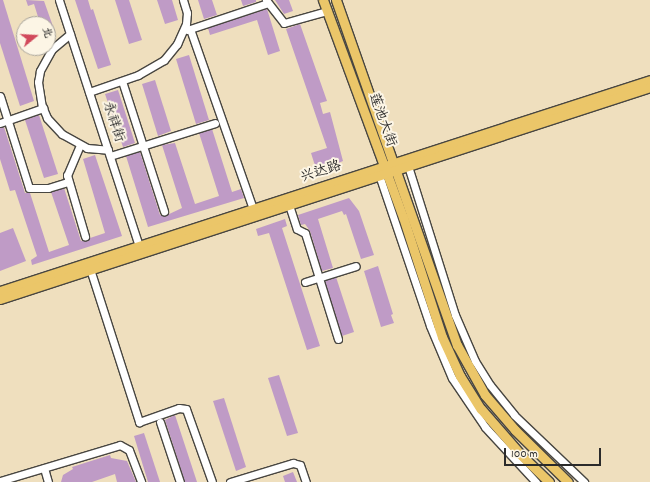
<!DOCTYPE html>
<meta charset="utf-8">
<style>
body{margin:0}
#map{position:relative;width:650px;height:482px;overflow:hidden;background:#efdfbe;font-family:Dekko,"LXGW WenKai TC",sans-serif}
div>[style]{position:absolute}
.building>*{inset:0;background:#bf9bc6}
.roads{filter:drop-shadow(1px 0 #484641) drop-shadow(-1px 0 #484641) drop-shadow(0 1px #484641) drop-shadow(0 -1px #484641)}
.minor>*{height:7px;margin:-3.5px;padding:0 3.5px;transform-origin:3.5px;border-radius:3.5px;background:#fff}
.major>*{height:9px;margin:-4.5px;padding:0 4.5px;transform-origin:4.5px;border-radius:4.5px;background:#ebc669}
span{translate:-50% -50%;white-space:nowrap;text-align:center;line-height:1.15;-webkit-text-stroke:4px #fcf5e5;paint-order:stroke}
.street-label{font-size:14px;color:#2b2b2b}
.north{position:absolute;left:16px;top:16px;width:40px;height:40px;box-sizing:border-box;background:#fcf5e5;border:1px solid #a8a49b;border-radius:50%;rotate:72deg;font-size:11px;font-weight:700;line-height:16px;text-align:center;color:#2b2b2b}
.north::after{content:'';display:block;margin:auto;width:14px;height:18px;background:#d1495b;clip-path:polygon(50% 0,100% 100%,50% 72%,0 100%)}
.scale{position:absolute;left:504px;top:448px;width:97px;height:18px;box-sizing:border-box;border:2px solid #2b2b2b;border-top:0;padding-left:5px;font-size:12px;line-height:14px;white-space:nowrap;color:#2b2b2b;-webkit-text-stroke:3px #fcf5e5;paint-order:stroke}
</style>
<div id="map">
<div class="building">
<i style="clip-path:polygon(0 0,3px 0,34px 101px,20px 106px,0 43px)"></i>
<i style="clip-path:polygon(26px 0,44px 1px,55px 32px,52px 33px,54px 38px,48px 40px,48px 24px,30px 24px,39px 20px,34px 4px,28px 6px)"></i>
<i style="clip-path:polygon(75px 0,88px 0,91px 10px,93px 9px,111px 65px,98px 69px)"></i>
<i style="clip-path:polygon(115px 0,129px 0,142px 40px,129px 44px)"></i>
<i style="clip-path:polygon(157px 0,172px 0,178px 20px,165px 24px)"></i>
<i style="clip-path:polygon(198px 0,212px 0,217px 15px,204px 19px)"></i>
<i style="clip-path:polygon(241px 0,256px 0,256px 2px,243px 6px)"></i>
<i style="clip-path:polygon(275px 0,289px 0,293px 11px,284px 14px)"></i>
<i style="clip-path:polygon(267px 9px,280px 51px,268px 55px,257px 20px,210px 35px,208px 28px)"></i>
<i style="clip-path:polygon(300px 24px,327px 101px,320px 103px,323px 114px,330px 112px,343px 161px,317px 172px,311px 153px,327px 148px,286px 29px)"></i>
<i style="clip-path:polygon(189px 55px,209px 120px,196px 124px,176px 59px)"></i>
<i style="clip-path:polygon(155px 80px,171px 131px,158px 136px,142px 84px)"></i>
<i style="clip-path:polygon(118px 90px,135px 143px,123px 147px,105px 94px)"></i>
<i style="clip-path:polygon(39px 115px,58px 174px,44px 178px,25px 120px)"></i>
<i style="clip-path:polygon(4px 127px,25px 193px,30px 193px,49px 252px,69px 245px,51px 192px,64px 188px,81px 241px,105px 233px,83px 159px,95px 155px,122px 236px,32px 265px,31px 260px,37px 256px,15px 190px,10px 191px,0 159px,0 128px)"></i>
<i style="clip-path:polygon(212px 129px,232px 192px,241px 189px,244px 198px,148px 227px,126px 156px,140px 152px,160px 215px,165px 216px,182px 208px,162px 145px,175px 143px,195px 204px,219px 196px,199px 133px)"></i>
<i style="clip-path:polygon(349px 198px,359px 211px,374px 255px,361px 259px,346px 214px,344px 215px,342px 211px,318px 219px,333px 268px,322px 271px,310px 231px,305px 224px,301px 225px,298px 215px)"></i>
<i style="clip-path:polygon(285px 219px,287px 226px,282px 228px,320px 346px,307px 350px,269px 233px,258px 236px,256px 229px)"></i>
<i style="clip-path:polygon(13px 228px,26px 261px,0 271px,0 233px)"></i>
<i style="clip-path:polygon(378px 266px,393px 314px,391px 315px,394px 323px,381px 327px,364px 271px)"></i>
<i style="clip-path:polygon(336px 277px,354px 332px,342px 336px,325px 281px)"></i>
<i style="clip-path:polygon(279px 375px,298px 433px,287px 436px,268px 378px)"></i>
<i style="clip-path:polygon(224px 398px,246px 467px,236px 471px,213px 401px)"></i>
<i style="clip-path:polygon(175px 415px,197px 482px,185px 482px,165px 420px)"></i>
<i style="clip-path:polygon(144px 433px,160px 482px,148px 482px,134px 436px)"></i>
<i style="clip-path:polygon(110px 455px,111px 458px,127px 461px,136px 482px,117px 482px,115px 474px,92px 482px,61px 482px,63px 475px,73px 469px,72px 467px)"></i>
<i style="clip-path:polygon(293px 472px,297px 482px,285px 482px,283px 476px)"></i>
</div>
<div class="roads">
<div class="minor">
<i style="left:59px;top:0;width:262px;rotate:72deg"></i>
<i style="left:266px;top:0;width:29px;rotate:52deg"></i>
<i style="left:284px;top:23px;width:45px;rotate:-15.6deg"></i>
<i style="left:190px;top:29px;width:191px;rotate:70.7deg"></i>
<i style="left:187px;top:30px;width:85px;rotate:-18.4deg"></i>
<i style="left:70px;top:34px;width:23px;rotate:140deg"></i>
<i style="left:52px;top:49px;width:25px;rotate:119deg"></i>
<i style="left:40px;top:71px;width:11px;rotate:100deg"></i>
<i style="left:38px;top:82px;width:24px;rotate:81deg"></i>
<i style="left:42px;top:106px;width:13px;rotate:67deg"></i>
<i style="left:47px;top:118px;width:22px;rotate:47deg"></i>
<i style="left:62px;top:134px;width:29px;rotate:29deg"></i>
<i style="left:87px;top:148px;width:21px;rotate:5deg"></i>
<i style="left:122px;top:81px;width:137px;rotate:72.1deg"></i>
<i style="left:89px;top:92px;width:52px;rotate:-19.1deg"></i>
<i style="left:138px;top:75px;width:30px;rotate:-30deg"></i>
<i style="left:164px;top:60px;width:21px;rotate:-51deg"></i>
<i style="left:177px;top:44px;width:22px;rotate:-66deg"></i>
<i style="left:186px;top:24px;width:11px;rotate:-85deg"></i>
<i style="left:187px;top:13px;width:14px;rotate:-107deg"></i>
<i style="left:0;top:96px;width:96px;rotate:72.5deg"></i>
<i style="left:29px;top:188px;width:19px"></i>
<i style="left:48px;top:188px;width:21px;rotate:-17deg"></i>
<i style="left:0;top:123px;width:46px;rotate:-19.2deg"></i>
<i style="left:80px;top:145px;width:33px;rotate:113deg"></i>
<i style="left:67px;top:175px;width:64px;rotate:73.6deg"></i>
<i style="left:110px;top:156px;width:110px;rotate:-17.4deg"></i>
<i style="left:408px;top:166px;width:156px;rotate:72.5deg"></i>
<i style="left:455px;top:315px;width:50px;rotate:66.5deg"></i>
<i style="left:475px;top:361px;width:28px;rotate:58deg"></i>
<i style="left:490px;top:385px;width:38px;rotate:51deg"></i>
<i style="left:514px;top:415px;width:97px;rotate:43.7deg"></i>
<i style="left:379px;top:175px;width:159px;rotate:71.3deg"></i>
<i style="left:430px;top:326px;width:56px;rotate:67.1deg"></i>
<i style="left:452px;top:378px;width:59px;rotate:56deg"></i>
<i style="left:485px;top:427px;width:75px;rotate:47.2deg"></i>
<i style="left:289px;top:205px;width:25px;rotate:72deg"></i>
<i style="left:297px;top:229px;width:9px;rotate:27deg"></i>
<i style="left:305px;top:233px;width:111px;rotate:72.7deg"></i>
<i style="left:90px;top:269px;width:161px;rotate:72.2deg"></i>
<i style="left:139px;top:422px;width:42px;rotate:-19.3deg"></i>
<i style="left:179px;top:408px;width:7px;rotate:8deg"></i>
<i style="left:186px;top:409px;width:77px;rotate:70.4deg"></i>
<i style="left:305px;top:282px;width:53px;rotate:-17.4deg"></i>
<i style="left:160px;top:422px;width:63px;rotate:71.6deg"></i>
<i style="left:44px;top:468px;width:15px;rotate:74deg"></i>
<i style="left:0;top:481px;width:125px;rotate:-16.7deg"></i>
<i style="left:120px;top:445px;width:10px;rotate:29deg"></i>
<i style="left:129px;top:450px;width:34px;rotate:69deg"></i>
<i style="left:230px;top:482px;width:66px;rotate:-16.8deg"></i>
<i style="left:293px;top:463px;width:7px;rotate:16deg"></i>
<i style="left:300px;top:465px;width:18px;rotate:71deg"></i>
</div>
<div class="major">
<i style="left:323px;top:0;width:231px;rotate:69.8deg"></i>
<i style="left:403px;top:217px;width:126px;rotate:72deg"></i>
<i style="left:442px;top:337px;width:43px;rotate:65.2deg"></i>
<i style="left:460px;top:376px;width:39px;rotate:58deg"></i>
<i style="left:481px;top:409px;width:61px;rotate:49deg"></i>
<i style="left:521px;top:455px;width:39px;rotate:44deg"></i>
<i style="left:336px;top:0;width:366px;rotate:70.7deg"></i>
<i style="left:457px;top:345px;width:57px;rotate:60.8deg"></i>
<i style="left:485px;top:395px;width:46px;rotate:49.4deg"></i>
<i style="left:515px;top:430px;width:74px;rotate:44.5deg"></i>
<i style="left:0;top:291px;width:683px;rotate:-17.98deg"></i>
<i style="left:0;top:299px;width:684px;rotate:-18.06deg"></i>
</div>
</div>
<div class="street-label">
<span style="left:382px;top:120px;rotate:70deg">莲池大街</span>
<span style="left:113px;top:122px;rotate:72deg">永祥街</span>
<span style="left:321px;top:172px;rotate:-18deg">兴达路</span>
</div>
<div class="north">北</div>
<div class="scale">100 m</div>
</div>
